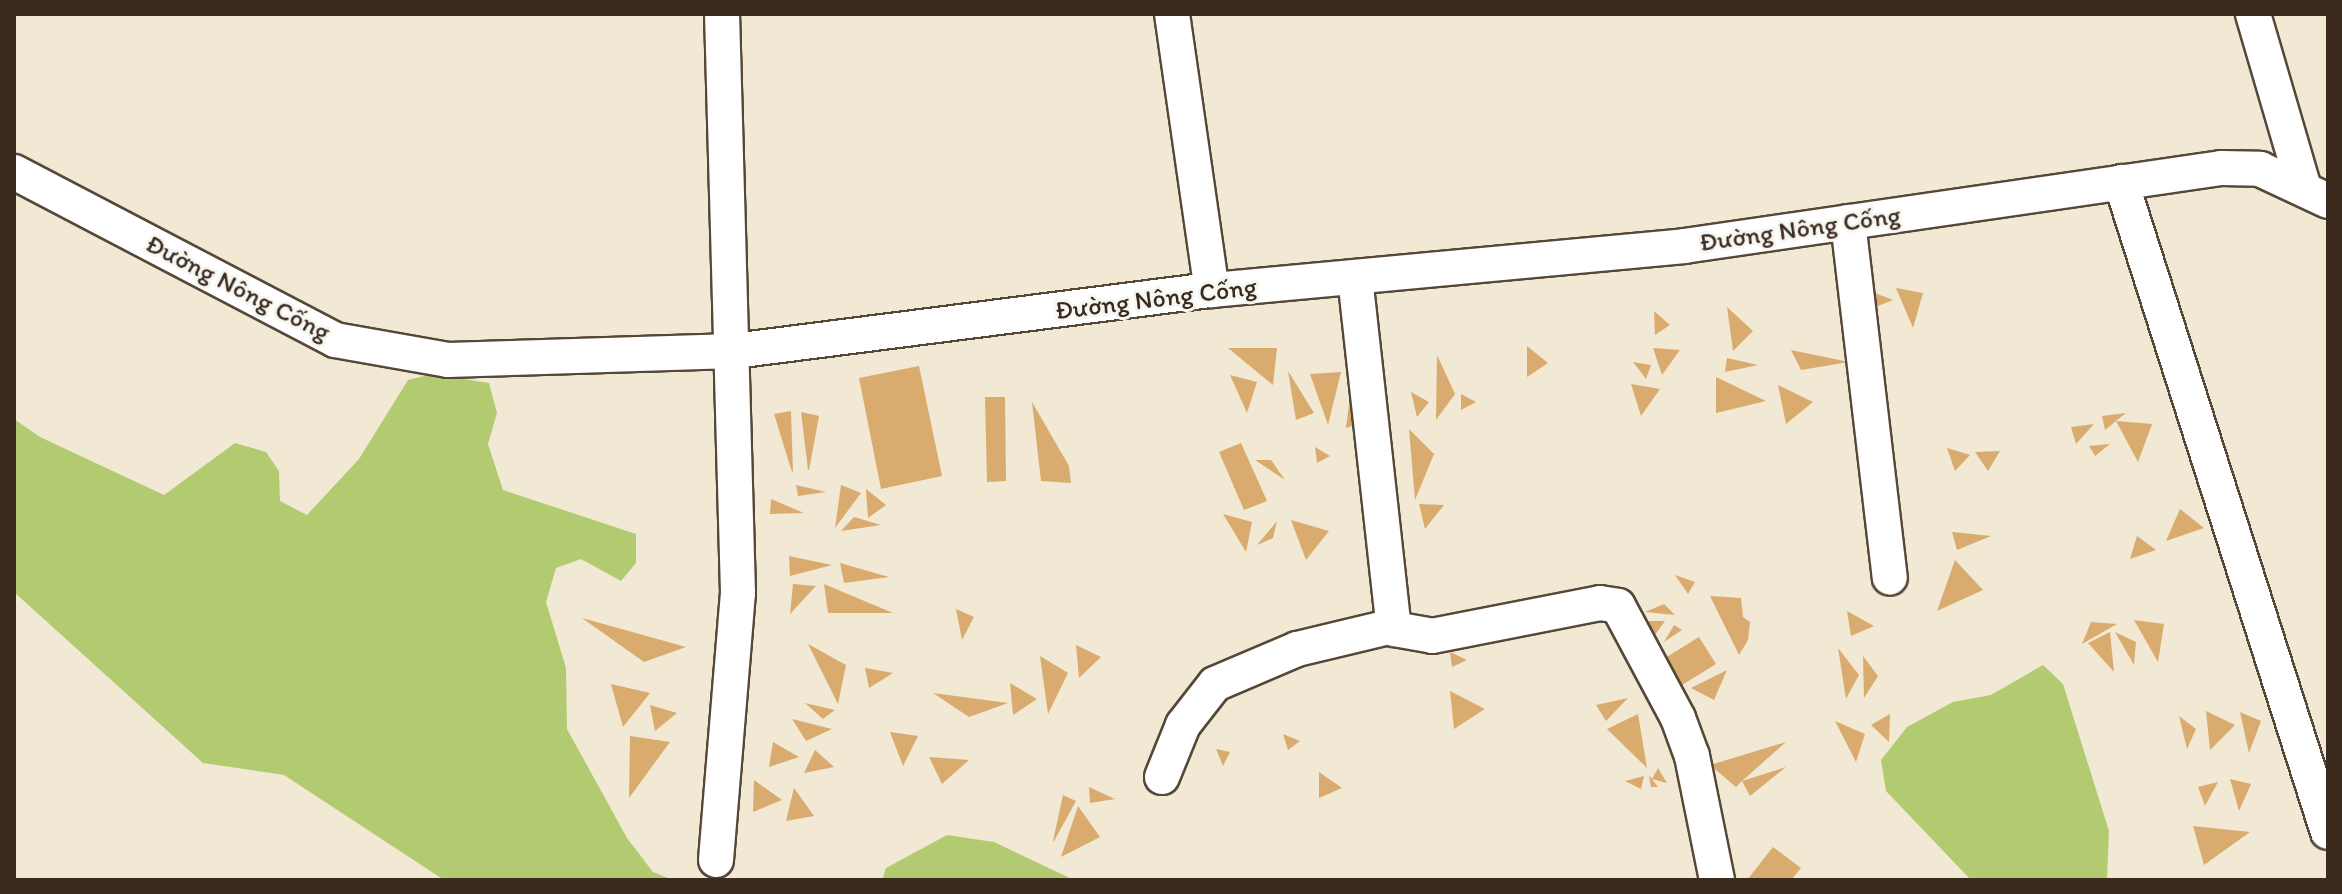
<!DOCTYPE html>
<meta charset="utf-8">
<style>
body{margin:0}
#map{position:relative;width:2342px;height:894px;overflow:hidden;background:#f1e9d4;font-family:Itim,sans-serif}
div>[style]{position:absolute}
.green>*{inset:0;background:#b3cb70}
.building>*{inset:0;background:#daab6f}
.roads{filter:drop-shadow(2px 0 #564739) drop-shadow(-2px 0 #564739) drop-shadow(0 2px #564739) drop-shadow(0 -2px #564739)}
.street>*{height:34px;margin:-17px;padding:0 17px;transform-origin:17px;border-radius:17px;background:#fff}
span{translate:-50% -50%;white-space:nowrap;text-align:center;line-height:1.15;-webkit-text-stroke:6px #f6f6f2;paint-order:stroke}
.street-label{font-size:26px;color:#3b2a1e}
.frame{position:absolute;inset:0;border:16px solid #3b2a1e;pointer-events:none}
</style>
<div id="map">
<div class="green">
<i style="clip-path:polygon(432px 374px,489px 383px,497px 413px,488px 444px,503px 490px,636px 534px,636px 563px,621px 581px,581px 559px,556px 568px,546px 602px,566px 668px,567px 729px,627px 838px,653px 872px,673px 880px,444px 880px,284px 775px,203px 763px,14px 592px,14px 419px,40px 437px,164px 495px,235px 443px,266px 452px,279px 471px,280px 501px,307px 515px,359px 459px,408px 380px)"></i>
<i style="clip-path:polygon(2043px 665px,2063px 684px,2109px 831px,2107px 880px,1971px 880px,1886px 791px,1881px 760px,1907px 727px,1953px 702px,1991px 695px)"></i>
<i style="clip-path:polygon(947px 835px,994px 842px,1074px 880px,882px 880px,886px 868px)"></i>
</div>
<div class="building">
<i style="clip-path:polygon(1862px 288px,1893px 300px,1873px 308px)"></i>
<i style="clip-path:polygon(1896px 288px,1923px 293px,1913px 328px)"></i>
<i style="clip-path:polygon(1727px 307px,1753px 331px,1733px 351px)"></i>
<i style="clip-path:polygon(1654px 311px,1670px 325px,1655px 335px)"></i>
<i style="clip-path:polygon(1527px 346px,1548px 363px,1527px 377px)"></i>
<i style="clip-path:polygon(1228px 348px,1277px 348px,1273px 385px)"></i>
<i style="clip-path:polygon(1653px 348px,1680px 350px,1662px 375px)"></i>
<i style="clip-path:polygon(1791px 350px,1849px 362px,1801px 370px)"></i>
<i style="clip-path:polygon(1437px 355px,1455px 394px,1436px 420px)"></i>
<i style="clip-path:polygon(1727px 358px,1758px 365px,1725px 372px)"></i>
<i style="clip-path:polygon(1633px 362px,1651px 365px,1646px 379px)"></i>
<i style="clip-path:polygon(919px 366px,942px 476px,881px 489px,859px 378px)"></i>
<i style="clip-path:polygon(1288px 371px,1314px 413px,1296px 420px)"></i>
<i style="clip-path:polygon(1341px 372px,1328px 425px,1310px 374px)"></i>
<i style="clip-path:polygon(1230px 375px,1257px 382px,1247px 413px)"></i>
<i style="clip-path:polygon(1716px 377px,1766px 401px,1716px 413px)"></i>
<i style="clip-path:polygon(1352px 380px,1361px 423px,1346px 428px)"></i>
<i style="clip-path:polygon(1631px 384px,1660px 389px,1641px 416px)"></i>
<i style="clip-path:polygon(1778px 385px,1813px 402px,1786px 424px)"></i>
<i style="clip-path:polygon(1411px 392px,1429px 402px,1417px 417px)"></i>
<i style="clip-path:polygon(1461px 394px,1476px 402px,1461px 410px)"></i>
<i style="clip-path:polygon(985px 397px,1005px 397px,1006px 481px,987px 482px)"></i>
<i style="clip-path:polygon(1032px 402px,1069px 466px,1071px 483px,1041px 481px)"></i>
<i style="clip-path:polygon(791px 411px,793px 472px,792px 472px,774px 414px)"></i>
<i style="clip-path:polygon(801px 412px,819px 416px,809px 470px,808px 470px)"></i>
<i style="clip-path:polygon(2126px 413px,2116px 421px,2105px 430px,2102px 416px)"></i>
<i style="clip-path:polygon(2116px 421px,2152px 424px,2138px 462px)"></i>
<i style="clip-path:polygon(2094px 424px,2076px 444px,2071px 427px)"></i>
<i style="clip-path:polygon(1409px 429px,1434px 454px,1415px 500px)"></i>
<i style="clip-path:polygon(1241px 443px,1267px 501px,1244px 510px,1219px 452px)"></i>
<i style="clip-path:polygon(2110px 444px,2095px 456px,2089px 446px)"></i>
<i style="clip-path:polygon(1315px 447px,1330px 456px,1317px 463px)"></i>
<i style="clip-path:polygon(1947px 448px,1970px 455px,1955px 471px)"></i>
<i style="clip-path:polygon(2000px 451px,1988px 471px,1975px 452px)"></i>
<i style="clip-path:polygon(1255px 460px,1271px 460px,1285px 480px)"></i>
<i style="clip-path:polygon(796px 485px,826px 492px,798px 496px)"></i>
<i style="clip-path:polygon(841px 485px,861px 493px,835px 528px)"></i>
<i style="clip-path:polygon(866px 489px,886px 505px,868px 518px)"></i>
<i style="clip-path:polygon(771px 499px,804px 513px,770px 514px)"></i>
<i style="clip-path:polygon(1419px 504px,1444px 505px,1425px 529px)"></i>
<i style="clip-path:polygon(2180px 509px,2204px 528px,2166px 541px)"></i>
<i style="clip-path:polygon(1223px 514px,1252px 522px,1246px 552px)"></i>
<i style="clip-path:polygon(854px 517px,881px 525px,841px 531px)"></i>
<i style="clip-path:polygon(1291px 520px,1329px 531px,1306px 560px)"></i>
<i style="clip-path:polygon(1277px 521px,1273px 538px,1257px 545px)"></i>
<i style="clip-path:polygon(1952px 532px,1991px 536px,1957px 550px)"></i>
<i style="clip-path:polygon(2137px 536px,2156px 550px,2130px 559px)"></i>
<i style="clip-path:polygon(789px 556px,832px 565px,790px 576px)"></i>
<i style="clip-path:polygon(1955px 560px,1983px 590px,1937px 611px)"></i>
<i style="clip-path:polygon(840px 563px,889px 577px,844px 583px)"></i>
<i style="clip-path:polygon(1675px 575px,1695px 582px,1688px 594px)"></i>
<i style="clip-path:polygon(793px 584px,816px 586px,790px 614px)"></i>
<i style="clip-path:polygon(824px 584px,893px 613px,828px 613px)"></i>
<i style="clip-path:polygon(1710px 596px,1741px 598px,1743px 617px,1750px 622px,1748px 640px,1739px 655px)"></i>
<i style="clip-path:polygon(1664px 604px,1675px 615px,1645px 612px)"></i>
<i style="clip-path:polygon(956px 609px,974px 617px,962px 640px)"></i>
<i style="clip-path:polygon(1847px 611px,1874px 626px,1851px 636px)"></i>
<i style="clip-path:polygon(582px 618px,686px 647px,644px 662px)"></i>
<i style="clip-path:polygon(2134px 620px,2164px 624px,2158px 662px)"></i>
<i style="clip-path:polygon(1644px 621px,1665px 621px,1652px 639px)"></i>
<i style="clip-path:polygon(2091px 622px,2117px 624px,2082px 644px)"></i>
<i style="clip-path:polygon(1674px 625px,1682px 630px,1664px 642px)"></i>
<i style="clip-path:polygon(2110px 632px,2114px 672px,2088px 643px)"></i>
<i style="clip-path:polygon(2115px 632px,2136px 642px,2134px 665px)"></i>
<i style="clip-path:polygon(1699px 637px,1716px 664px,1682px 685px,1665px 658px)"></i>
<i style="clip-path:polygon(808px 644px,846px 665px,838px 704px)"></i>
<i style="clip-path:polygon(1076px 645px,1101px 657px,1079px 678px)"></i>
<i style="clip-path:polygon(1838px 648px,1859px 675px,1846px 699px)"></i>
<i style="clip-path:polygon(1450px 652px,1467px 660px,1452px 667px)"></i>
<i style="clip-path:polygon(1040px 656px,1068px 673px,1048px 714px)"></i>
<i style="clip-path:polygon(1863px 656px,1878px 676px,1864px 698px)"></i>
<i style="clip-path:polygon(865px 668px,893px 673px,869px 688px)"></i>
<i style="clip-path:polygon(1727px 670px,1714px 700px,1691px 688px)"></i>
<i style="clip-path:polygon(1010px 683px,1037px 699px,1013px 715px)"></i>
<i style="clip-path:polygon(611px 684px,650px 693px,623px 727px)"></i>
<i style="clip-path:polygon(1450px 691px,1485px 709px,1454px 729px)"></i>
<i style="clip-path:polygon(933px 693px,1008px 703px,969px 717px)"></i>
<i style="clip-path:polygon(1628px 698px,1606px 721px,1596px 705px)"></i>
<i style="clip-path:polygon(805px 703px,835px 710px,823px 719px)"></i>
<i style="clip-path:polygon(650px 705px,677px 713px,655px 731px)"></i>
<i style="clip-path:polygon(2206px 711px,2235px 725px,2210px 750px)"></i>
<i style="clip-path:polygon(2240px 712px,2261px 721px,2249px 753px)"></i>
<i style="clip-path:polygon(1638px 714px,1647px 768px,1607px 729px)"></i>
<i style="clip-path:polygon(1890px 714px,1889px 742px,1871px 725px)"></i>
<i style="clip-path:polygon(2179px 716px,2196px 729px,2187px 749px)"></i>
<i style="clip-path:polygon(792px 719px,832px 729px,806px 741px)"></i>
<i style="clip-path:polygon(1835px 721px,1865px 734px,1856px 762px)"></i>
<i style="clip-path:polygon(890px 732px,918px 736px,903px 766px)"></i>
<i style="clip-path:polygon(1283px 734px,1300px 741px,1288px 750px)"></i>
<i style="clip-path:polygon(630px 736px,670px 742px,629px 798px)"></i>
<i style="clip-path:polygon(773px 742px,799px 757px,769px 767px)"></i>
<i style="clip-path:polygon(1786px 742px,1742px 781px,1786px 767px,1750px 796px,1742px 781px,1736px 787px,1710px 765px)"></i>
<i style="clip-path:polygon(1216px 749px,1230px 752px,1223px 766px)"></i>
<i style="clip-path:polygon(815px 750px,834px 767px,804px 773px)"></i>
<i style="clip-path:polygon(929px 757px,969px 760px,942px 784px)"></i>
<i style="clip-path:polygon(1658px 768px,1667px 783px,1652px 779px,1658px 787px,1651px 787px,1649px 775px,1652px 779px)"></i>
<i style="clip-path:polygon(1319px 772px,1342px 788px,1319px 798px)"></i>
<i style="clip-path:polygon(1644px 776px,1641px 789px,1625px 781px)"></i>
<i style="clip-path:polygon(2230px 779px,2251px 784px,2239px 811px)"></i>
<i style="clip-path:polygon(754px 780px,782px 800px,753px 812px)"></i>
<i style="clip-path:polygon(2218px 782px,2205px 806px,2198px 787px)"></i>
<i style="clip-path:polygon(1089px 787px,1115px 799px,1090px 803px)"></i>
<i style="clip-path:polygon(794px 788px,814px 816px,786px 821px)"></i>
<i style="clip-path:polygon(1063px 795px,1076px 801px,1054px 841px,1053px 841px)"></i>
<i style="clip-path:polygon(1078px 806px,1100px 837px,1061px 857px)"></i>
<i style="clip-path:polygon(2193px 826px,2250px 832px,2204px 865px)"></i>
<i style="clip-path:polygon(1773px 847px,1801px 868px,1791px 880px,1747px 880px)"></i>
</div>
<div class="roads">
<div class="street">
<i style="left:1172px;top:14px;width:279px;rotate:81.8deg"></i>
<i style="left:2253px;top:14px;width:178px;rotate:73.7deg"></i>
<i style="left:14px;top:172px;width:362px;rotate:27.6deg"></i>
<i style="left:335px;top:340px;width:115px;rotate:10deg"></i>
<i style="left:448px;top:360px;width:286px;rotate:-1.8deg"></i>
<i style="left:734px;top:351px;width:482px;rotate:-7.3deg"></i>
<i style="left:1212px;top:290px;width:474px;rotate:-5.3deg"></i>
<i style="left:1684px;top:246px;width:543px;rotate:-8.26deg"></i>
<i style="left:2221px;top:168px;width:39px;rotate:1deg"></i>
<i style="left:2260px;top:169px;width:75px;rotate:25.2deg"></i>
<i style="left:2121px;top:182px;width:682px;rotate:72.34deg"></i>
<i style="left:1848px;top:222px;width:358px;rotate:83.3deg"></i>
<i style="left:1355px;top:277px;width:354px;rotate:83.7deg"></i>
<i style="left:1394px;top:629px;width:39px;rotate:10deg"></i>
<i style="left:1432px;top:636px;width:171px;rotate:-11.1deg"></i>
<i style="left:1600px;top:603px;width:18px;rotate:9deg"></i>
<i style="left:1618px;top:606px;width:127px;rotate:61.8deg"></i>
<i style="left:1678px;top:718px;width:40px;rotate:69.8deg"></i>
<i style="left:1692px;top:756px;width:126px;rotate:78.6deg"></i>
<i style="left:1162px;top:777px;width:56px;rotate:-68deg"></i>
<i style="left:1183px;top:725px;width:52px;rotate:-52deg"></i>
<i style="left:1215px;top:684px;width:89px;rotate:-23.1deg"></i>
<i style="left:1297px;top:649px;width:99px;rotate:-13.5deg"></i>
<i style="left:716px;top:860px;width:268px;rotate:-85.3deg"></i>
<i style="left:738px;top:593px;width:579px;rotate:-91.58deg"></i>
</div>
</div>
<div class="street-label">
<span style="left:1800px;top:229px;rotate:-8deg">Đường Nông Cống</span>
<span style="left:238px;top:288px;rotate:27deg">Đường Nông Cống</span>
<span style="left:1156px;top:299px;rotate:-7deg">Đường Nông Cống</span>
</div>
<div class="frame"></div>
</div>
